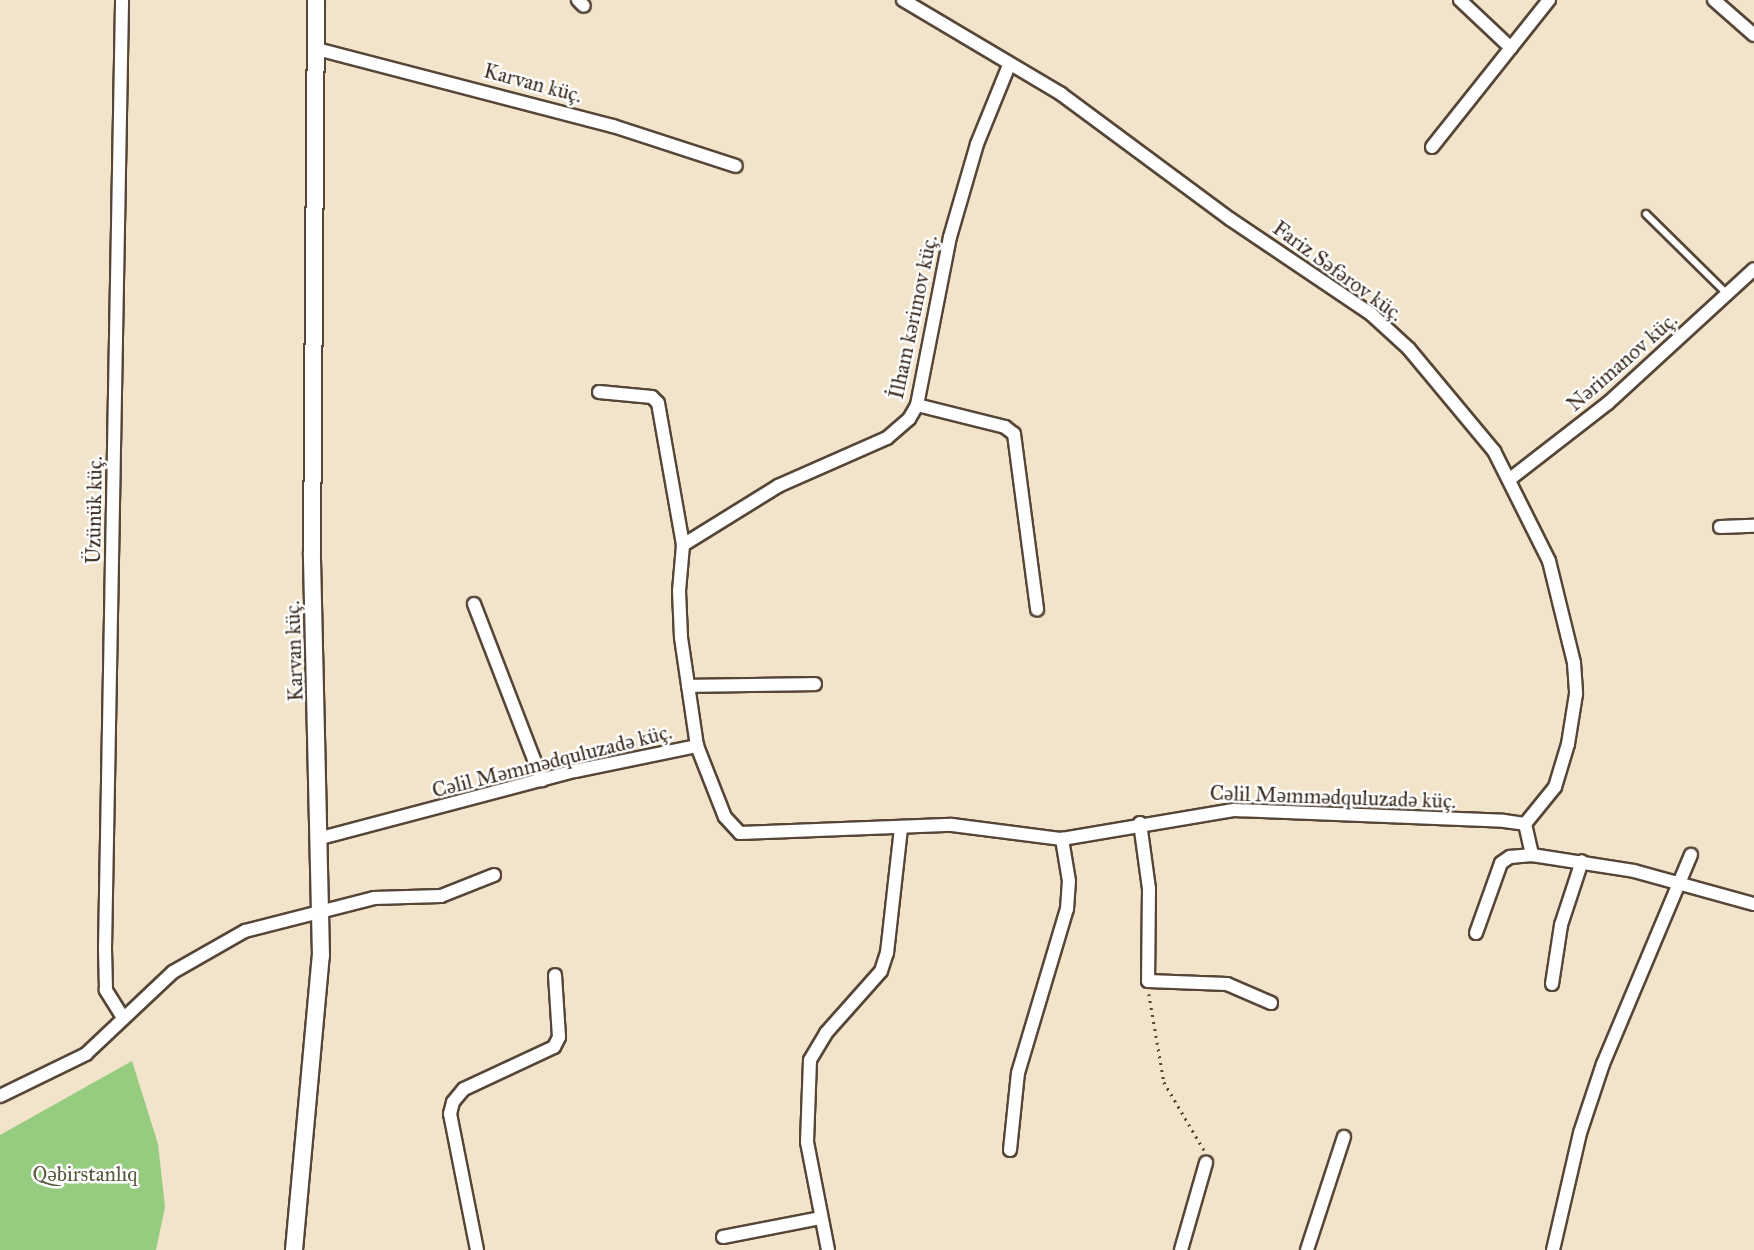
<!DOCTYPE html>
<meta charset="utf-8">
<style>
body{margin:0}
#map{position:relative;width:1754px;height:1250px;overflow:hidden;background:#f2e4ca;font-family:"IM FELL Great Primer",serif}
div>[style]{position:absolute}
.green>*{inset:0;background:#95cc7f}
.path>*{height:2.5px;margin-top:-1.25px;transform-origin:0;background:repeating-linear-gradient(90deg,#564638 0 2px,transparent 0 7px)}
.roads{filter:drop-shadow(2px 0 #564638) drop-shadow(-2px 0 #564638) drop-shadow(0 2px #564638) drop-shadow(0 -2px #564638)}
.service>*{height:6px;margin:-3px;padding:0 3px;transform-origin:3px;border-radius:3px;background:#fff}
.minor>*{height:12px;margin:-6px;padding:0 6px;transform-origin:6px;border-radius:6px;background:#fff}
.tertiary>*{height:16px;margin:-8px;padding:0 8px;transform-origin:8px;border-radius:8px;background:#fff}
span{translate:-50% -50%;white-space:nowrap;text-align:center;line-height:1.15;-webkit-text-stroke:5px #fff;paint-order:stroke}
.street-label{font-size:21px;color:#3b2a1e}
.park-label{font-size:21px;color:#565b3b}
</style>
<div id="map">
<div class="green">
<i style="clip-path:polygon(132px 1061px,158px 1144px,165px 1207px,156px 1250px,0 1250px,0 1135px)"></i>
</div>
<div class="path">
<i style="left:1149px;top:994px;width:89px;rotate:80.3deg"></i>
<i style="left:1164px;top:1082px;width:79px;rotate:59.5deg"></i>
</div>
<div class="roads">
<div class="service">
<i style="left:1646px;top:214px;width:114px;rotate:44.6deg"></i>
</div>
<div class="minor">
<i style="left:578px;top:0;width:8px;rotate:45deg"></i>
<i style="left:903px;top:0;width:184px;rotate:30.7deg"></i>
<i style="left:1061px;top:94px;width:210px;rotate:36.5deg"></i>
<i style="left:1230px;top:219px;width:170px;rotate:34deg"></i>
<i style="left:1371px;top:314px;width:52px;rotate:42.6deg"></i>
<i style="left:1409px;top:349px;width:133px;rotate:50.2deg"></i>
<i style="left:1494px;top:451px;width:123px;rotate:63.4deg"></i>
<i style="left:1549px;top:561px;width:105px;rotate:76.2deg"></i>
<i style="left:1574px;top:663px;width:31px;rotate:86deg"></i>
<i style="left:1576px;top:694px;width:51px;rotate:99.1deg"></i>
<i style="left:1568px;top:744px;width:45px;rotate:106.8deg"></i>
<i style="left:1555px;top:787px;width:48px;rotate:129deg"></i>
<i style="left:1460px;top:0;width:70px;rotate:43.3deg"></i>
<i style="left:1714px;top:0;width:53px;rotate:41.2deg"></i>
<i style="left:317px;top:49px;width:306px;rotate:14.6deg"></i>
<i style="left:613px;top:126px;width:129px;rotate:18deg"></i>
<i style="left:1432px;top:147px;width:188px;rotate:-51.5deg"></i>
<i style="left:599px;top:392px;width:53px;rotate:5.4deg"></i>
<i style="left:652px;top:397px;width:8px;rotate:45deg"></i>
<i style="left:658px;top:403px;width:144px;rotate:80deg"></i>
<i style="left:917px;top:405px;width:91px;rotate:14deg"></i>
<i style="left:1005px;top:427px;width:11px;rotate:38deg"></i>
<i style="left:1014px;top:434px;width:177px;rotate:82.5deg"></i>
<i style="left:1510px;top:479px;width:124px;rotate:-37.8deg"></i>
<i style="left:1608px;top:403px;width:198px;rotate:-42.5deg"></i>
<i style="left:1720px;top:527px;width:34px;rotate:-2deg"></i>
<i style="left:474px;top:604px;width:189px;rotate:68.9deg"></i>
<i style="left:688px;top:686px;width:127px;rotate:-0.9deg"></i>
<i style="left:697px;top:746px;width:110px;rotate:-98.4deg"></i>
<i style="left:681px;top:637px;width:46px;rotate:-92.5deg"></i>
<i style="left:679px;top:591px;width:46px;rotate:-85deg"></i>
<i style="left:683px;top:545px;width:112px;rotate:-31.8deg"></i>
<i style="left:778px;top:486px;width:119px;rotate:-23.8deg"></i>
<i style="left:887px;top:438px;width:29px;rotate:-41deg"></i>
<i style="left:909px;top:419px;width:16px;rotate:-60deg"></i>
<i style="left:917px;top:405px;width:171px;rotate:-78.9deg"></i>
<i style="left:950px;top:237px;width:97px;rotate:-73.8deg"></i>
<i style="left:977px;top:144px;width:85px;rotate:-67.9deg"></i>
<i style="left:1140px;top:823px;width:67px;rotate:82.2deg"></i>
<i style="left:1149px;top:889px;width:92px;rotate:90.6deg"></i>
<i style="left:1148px;top:981px;width:79px;rotate:2.2deg"></i>
<i style="left:1227px;top:984px;width:48px;rotate:23.4deg"></i>
<i style="left:321px;top:838px;width:263px;rotate:-14.8deg"></i>
<i style="left:575px;top:771px;width:125px;rotate:-11.6deg"></i>
<i style="left:697px;top:746px;width:76px;rotate:68.5deg"></i>
<i style="left:725px;top:817px;width:22px;rotate:47deg"></i>
<i style="left:740px;top:833px;width:212px;rotate:-2.2deg"></i>
<i style="left:952px;top:825px;width:111px;rotate:7.3deg"></i>
<i style="left:1062px;top:839px;width:174px;rotate:-9.6deg"></i>
<i style="left:1234px;top:810px;width:270px;rotate:2.3deg"></i>
<i style="left:1504px;top:821px;width:21px;rotate:8deg"></i>
<i style="left:1525px;top:824px;width:32px;rotate:77deg"></i>
<i style="left:1532px;top:855px;width:103px;rotate:8.9deg"></i>
<i style="left:1634px;top:871px;width:124px;rotate:15.4deg"></i>
<i style="left:1476px;top:933px;width:74px;rotate:-70.3deg"></i>
<i style="left:1501px;top:863px;width:11px;rotate:-34deg"></i>
<i style="left:1510px;top:857px;width:22px;rotate:-5deg"></i>
<i style="left:1552px;top:984px;width:60px;rotate:-81.3deg"></i>
<i style="left:1561px;top:925px;width:67px;rotate:-71.8deg"></i>
<i style="left:122px;top:1016px;width:31px;rotate:-122deg"></i>
<i style="left:106px;top:990px;width:41px;rotate:-91.4deg"></i>
<i style="left:105px;top:949px;width:949px;rotate:-88.97deg"></i>
<i style="left:0;top:1096px;width:96px;rotate:-26deg"></i>
<i style="left:86px;top:1054px;width:120px;rotate:-43.3deg"></i>
<i style="left:173px;top:972px;width:83px;rotate:-29.7deg"></i>
<i style="left:245px;top:931px;width:133px;rotate:-14.3deg"></i>
<i style="left:374px;top:898px;width:67px;rotate:-1.7deg"></i>
<i style="left:441px;top:896px;width:57px;rotate:-21.6deg"></i>
<i style="left:1010px;top:1150px;width:77px;rotate:-84.1deg"></i>
<i style="left:1018px;top:1073px;width:171px;rotate:-73.4deg"></i>
<i style="left:1067px;top:909px;width:28px;rotate:-86deg"></i>
<i style="left:1069px;top:881px;width:43px;rotate:-99.5deg"></i>
<i style="left:723px;top:1237px;width:100px;rotate:-11deg"></i>
<i style="left:477px;top:1250px;width:139px;rotate:-101.2deg"></i>
<i style="left:450px;top:1114px;width:12px;rotate:-76deg"></i>
<i style="left:453px;top:1102px;width:17px;rotate:-50deg"></i>
<i style="left:464px;top:1089px;width:99px;rotate:-25deg"></i>
<i style="left:554px;top:1047px;width:11px;rotate:-63deg"></i>
<i style="left:559px;top:1037px;width:62px;rotate:-93.7deg"></i>
<i style="left:828px;top:1250px;width:110px;rotate:-101deg"></i>
<i style="left:807px;top:1142px;width:82px;rotate:-87.9deg"></i>
<i style="left:810px;top:1060px;width:31px;rotate:-59deg"></i>
<i style="left:826px;top:1033px;width:83px;rotate:-48.4deg"></i>
<i style="left:881px;top:971px;width:19px;rotate:-72deg"></i>
<i style="left:887px;top:953px;width:126px;rotate:-83.6deg"></i>
<i style="left:1181px;top:1250px;width:91px;rotate:-74deg"></i>
<i style="left:1307px;top:1250px;width:119px;rotate:-71.9deg"></i>
<i style="left:1553px;top:1250px;width:120px;rotate:-77deg"></i>
<i style="left:1580px;top:1133px;width:73px;rotate:-71.6deg"></i>
<i style="left:1603px;top:1064px;width:227px;rotate:-67.2deg"></i>
</div>
<div class="tertiary">
<i style="left:294px;top:1250px;width:295px;rotate:-84.8deg"></i>
<i style="left:321px;top:956px;width:404px;rotate:-91.3deg"></i>
<i style="left:312px;top:552px;width:552px;rotate:-89.58deg"></i>
</div>
</div>
<div class="street-label">
<span style="left:533px;top:83px;rotate:15deg">Karvan küç.</span>
<span style="left:1338px;top:271px;rotate:36deg">Fariz Səfərov küç.</span>
<span style="left:913px;top:317px;rotate:-78deg">İlham kərimov küç.</span>
<span style="left:1622px;top:362px;rotate:-41deg">Nərimanov küç.</span>
<span style="left:94px;top:510px;rotate:-89deg">Üzünük küç.</span>
<span style="left:294px;top:651px;rotate:-92deg">Karvan küç.</span>
<span style="left:552px;top:761px;rotate:-14deg">Cəlil Məmmədquluzadə küç.</span>
<span style="left:1333px;top:797px;rotate:2deg">Cəlil Məmmədquluzadə küç.</span>
</div>
<div class="park-label">
<span style="left:85px;top:1174px">Qəbirstanlıq</span>
</div>
</div>
